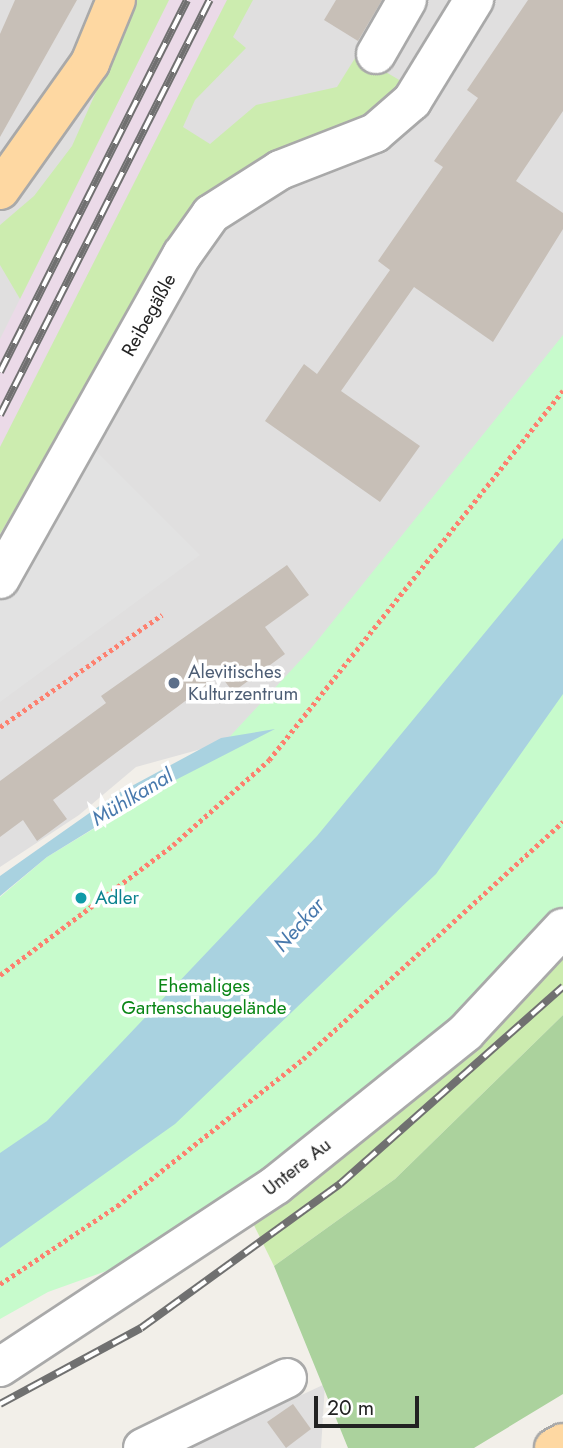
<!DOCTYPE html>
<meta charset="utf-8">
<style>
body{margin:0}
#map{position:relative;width:563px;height:1448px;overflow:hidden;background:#f2efe9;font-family:Jost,sans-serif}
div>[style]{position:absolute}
.residential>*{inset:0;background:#e0dfdf}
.industrial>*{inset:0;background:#ebdae8}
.grass>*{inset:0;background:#ccecaf}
.forest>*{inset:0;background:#abd29d}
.park>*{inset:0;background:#c7fbcc}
.parking>*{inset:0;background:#e2e2e2}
.water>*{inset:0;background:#a9d2e0}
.building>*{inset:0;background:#c7bfb7}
.path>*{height:4.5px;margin-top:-2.25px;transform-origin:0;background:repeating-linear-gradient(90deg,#fd806f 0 3.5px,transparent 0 7px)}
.roads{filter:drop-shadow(2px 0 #a9a9a9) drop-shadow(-2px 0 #a9a9a9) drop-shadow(0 2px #a9a9a9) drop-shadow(0 -2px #a9a9a9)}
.minor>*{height:38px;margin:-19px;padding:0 19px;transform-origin:19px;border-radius:19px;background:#fff}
.major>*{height:38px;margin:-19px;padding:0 19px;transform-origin:19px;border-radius:19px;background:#fed8a2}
.rail>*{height:8px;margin-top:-4px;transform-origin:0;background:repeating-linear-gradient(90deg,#fff 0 16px,#707070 0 32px);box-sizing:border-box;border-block:2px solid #707070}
.dots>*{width:19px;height:19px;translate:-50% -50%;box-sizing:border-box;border:4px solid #fff;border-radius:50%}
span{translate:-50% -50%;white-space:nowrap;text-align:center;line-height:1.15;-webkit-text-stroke:7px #fff;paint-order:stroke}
.street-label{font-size:19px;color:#222}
.service-label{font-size:19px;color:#4e5e75}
.left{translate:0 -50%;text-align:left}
.culture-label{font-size:19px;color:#0d838f}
.park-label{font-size:19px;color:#0a8616}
.water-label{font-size:21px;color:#4879ad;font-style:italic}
.scale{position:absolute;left:314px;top:1396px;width:105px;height:32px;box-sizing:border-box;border:4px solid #222;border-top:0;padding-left:9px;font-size:21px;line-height:24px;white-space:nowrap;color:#222;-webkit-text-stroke:5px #fff;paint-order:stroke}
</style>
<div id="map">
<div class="residential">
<i style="clip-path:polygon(0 0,563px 0,563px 348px,285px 726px,136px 767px,79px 815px,0 867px)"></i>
<i style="clip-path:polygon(325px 1384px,321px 1448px,188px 1448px)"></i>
</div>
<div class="industrial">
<i style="clip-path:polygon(169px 0,227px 0,0 447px,0 339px)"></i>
</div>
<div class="grass">
<i style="clip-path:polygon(137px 0,169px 0,20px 299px,0 265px,0 225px,34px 196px,72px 146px)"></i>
<i style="clip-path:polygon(227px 0,253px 0,233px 37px,246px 48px,195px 100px,183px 127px,210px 144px,256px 105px,337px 87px,357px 55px,401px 81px,386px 102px,170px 245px,0 534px,0 447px)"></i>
<i style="clip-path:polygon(563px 941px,563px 1015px,395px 1179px,274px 1266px,251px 1219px)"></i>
</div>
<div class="forest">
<i style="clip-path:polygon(563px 1015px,563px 1394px,474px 1448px,348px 1448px,274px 1266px,395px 1179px)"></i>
</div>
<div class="park">
<i style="clip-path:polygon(563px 335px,563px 941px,251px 1219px,48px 1292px,0 1319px,0 897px,47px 857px,209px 759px,309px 651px)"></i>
</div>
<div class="parking">
<i style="clip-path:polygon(89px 444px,200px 555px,0 702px,0 596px)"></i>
</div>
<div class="water">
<i style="clip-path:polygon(563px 538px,563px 694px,436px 874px,175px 1124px,0 1248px,0 1153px,47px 1121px,317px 836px)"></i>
<i style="clip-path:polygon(275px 729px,156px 790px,47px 857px,0 896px,0 876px,115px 795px,221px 738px)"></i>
</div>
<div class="building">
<i style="clip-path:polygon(15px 0,77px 0,0 137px,0 34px)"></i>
<i style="clip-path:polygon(336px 0,382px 0,358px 41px,324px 20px)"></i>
<i style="clip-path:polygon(528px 0,563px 0,563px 111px,516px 181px,563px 213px,563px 229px,493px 342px,414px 287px,341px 391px,420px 446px,380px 502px,265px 421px,304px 364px,317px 374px,390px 270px,378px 261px,443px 167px,434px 161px,478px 98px,467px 90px)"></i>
<i style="clip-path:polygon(287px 565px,309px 595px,265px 627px,285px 654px,233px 692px,220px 675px,53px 800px,67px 819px,37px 841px,23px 820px,0 837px,0 781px,106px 703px,101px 696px)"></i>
<i style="clip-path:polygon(293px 1404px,311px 1429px,286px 1448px,267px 1422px)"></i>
</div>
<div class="path">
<i style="left:0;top:727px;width:197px;rotate:-34.7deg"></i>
<i style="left:0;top:975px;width:216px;rotate:-36.9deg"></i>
<i style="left:173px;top:845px;width:128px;rotate:-41.5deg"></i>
<i style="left:269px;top:760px;width:472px;rotate:-51.5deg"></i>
<i style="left:0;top:1284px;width:141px;rotate:-33.7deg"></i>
<i style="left:117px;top:1206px;width:237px;rotate:-38.3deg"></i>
<i style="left:303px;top:1059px;width:352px;rotate:-42.4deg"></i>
</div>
<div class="roads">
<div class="minor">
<i style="left:376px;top:54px;width:62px;rotate:-60.1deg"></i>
<i style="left:0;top:579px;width:372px;rotate:-60.7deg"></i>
<i style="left:182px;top:255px;width:50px;rotate:-54.7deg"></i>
<i style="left:211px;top:214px;width:82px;rotate:-32.5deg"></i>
<i style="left:280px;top:170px;width:102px;rotate:-21.3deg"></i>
<i style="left:375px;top:133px;width:49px;rotate:-40.9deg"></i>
<i style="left:412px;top:101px;width:119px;rotate:-58.5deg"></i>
<i style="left:0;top:1367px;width:331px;rotate:-33.4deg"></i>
<i style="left:276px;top:1185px;width:244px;rotate:-38.8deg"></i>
<i style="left:466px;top:1032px;width:142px;rotate:-47deg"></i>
<i style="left:143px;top:1448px;width:160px;rotate:-25.9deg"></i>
</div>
<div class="major">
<i style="left:0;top:190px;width:156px;rotate:-54.7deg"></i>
<i style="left:90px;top:63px;width:68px;rotate:-67.6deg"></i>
<i style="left:554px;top:1448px;width:10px;rotate:-29deg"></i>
</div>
</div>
<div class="rail">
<i style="left:0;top:372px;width:416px;rotate:-63.3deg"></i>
<i style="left:0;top:415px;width:465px;rotate:-63.2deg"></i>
<i style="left:0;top:1404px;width:160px;rotate:-28.3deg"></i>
<i style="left:141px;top:1328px;width:246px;rotate:-35.9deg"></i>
<i style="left:340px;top:1184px;width:298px;rotate:-41.5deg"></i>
</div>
<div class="dots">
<i style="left:174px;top:683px;background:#5c6f8a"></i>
<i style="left:81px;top:898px;background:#0f9aa8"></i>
</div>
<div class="street-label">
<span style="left:149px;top:315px;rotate:-61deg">Reibegäßle</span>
<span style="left:297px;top:1167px;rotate:-38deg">Untere Au</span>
</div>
<div class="service-label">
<span class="left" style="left:188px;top:683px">Alevitisches<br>Kulturzentrum</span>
</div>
<div class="culture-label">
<span class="left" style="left:95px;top:898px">Adler</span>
</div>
<div class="park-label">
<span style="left:204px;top:997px">Ehemaliges<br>Gartenschaugelände</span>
</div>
<div class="water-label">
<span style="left:132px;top:797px;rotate:-31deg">Mühlkanal</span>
<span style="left:299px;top:925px;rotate:-48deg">Neckar</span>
</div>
<div class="scale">20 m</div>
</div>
